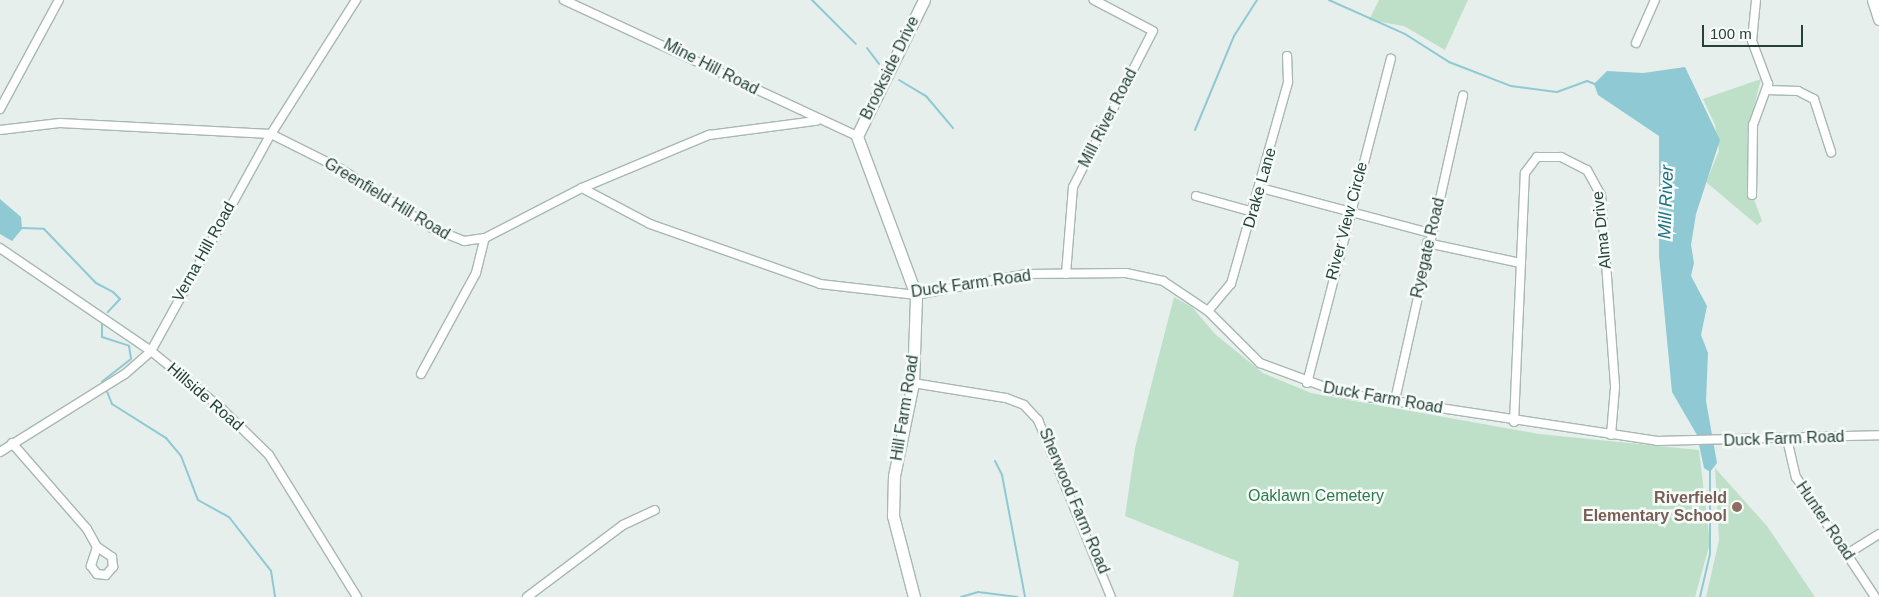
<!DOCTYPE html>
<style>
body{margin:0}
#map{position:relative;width:1879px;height:597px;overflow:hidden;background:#e6efeb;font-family:Arial,sans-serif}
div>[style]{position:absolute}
.green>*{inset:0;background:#bfe0c8}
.water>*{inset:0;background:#8ec9d4}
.stream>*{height:2px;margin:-1px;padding:0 1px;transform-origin:1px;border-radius:1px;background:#8ec9d4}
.roads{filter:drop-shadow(1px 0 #a8b8b2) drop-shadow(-1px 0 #a8b8b2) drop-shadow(0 1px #a8b8b2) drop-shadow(0 -1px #a8b8b2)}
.street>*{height:8px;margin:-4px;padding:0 4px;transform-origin:4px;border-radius:4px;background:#fff}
.secondary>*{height:11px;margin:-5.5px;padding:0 5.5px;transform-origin:5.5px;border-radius:5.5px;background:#fff}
.dots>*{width:14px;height:14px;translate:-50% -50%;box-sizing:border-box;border:2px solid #f7fbf9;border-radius:50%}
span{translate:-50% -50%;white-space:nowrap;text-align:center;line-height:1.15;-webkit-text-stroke:5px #f7fbf9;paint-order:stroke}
.street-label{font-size:16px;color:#24423a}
.park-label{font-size:16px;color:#2d7a4b}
.education-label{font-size:16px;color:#785e54;font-weight:700}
.right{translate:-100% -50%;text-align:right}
.water-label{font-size:18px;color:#1c6f80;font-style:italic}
.scale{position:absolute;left:1702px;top:25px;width:101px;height:22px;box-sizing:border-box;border:2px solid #24423a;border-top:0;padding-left:6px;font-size:15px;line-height:18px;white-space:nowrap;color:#24423a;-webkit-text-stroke:4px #f7fbf9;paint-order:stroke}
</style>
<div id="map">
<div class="green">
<i style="clip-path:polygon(1379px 0,1468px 0,1445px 50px,1404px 26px,1369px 20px)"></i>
<i style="clip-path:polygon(1761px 79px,1747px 135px,1748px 183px,1762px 221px,1757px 225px,1706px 182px,1719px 151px,1715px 125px,1703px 99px)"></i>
<i style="clip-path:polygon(1174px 297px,1192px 307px,1215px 334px,1263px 373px,1311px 393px,1539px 434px,1699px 450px,1710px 543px,1695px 597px,1233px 597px,1239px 562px,1125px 516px,1135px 448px)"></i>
<i style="clip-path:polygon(1715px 468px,1767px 526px,1815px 597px,1706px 597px,1719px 540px)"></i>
</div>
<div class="water">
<i style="clip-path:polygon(1685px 67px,1720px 140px,1696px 214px,1691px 245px,1694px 263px,1691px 276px,1707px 306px,1701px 335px,1708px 353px,1706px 401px,1717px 463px,1710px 472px,1704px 468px,1697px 435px,1672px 392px,1659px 256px,1659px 136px,1598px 95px,1594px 84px,1607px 71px,1643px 73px)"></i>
<i style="clip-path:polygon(0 199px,21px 217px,22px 229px,12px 241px,0 234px)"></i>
</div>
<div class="stream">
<i style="left:812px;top:0;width:62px;rotate:45deg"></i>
<i style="left:1329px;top:0;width:83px;rotate:24.1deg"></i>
<i style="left:1405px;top:34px;width:52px;rotate:32.5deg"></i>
<i style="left:1449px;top:62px;width:66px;rotate:21.2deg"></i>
<i style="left:1511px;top:86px;width:46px;rotate:7.4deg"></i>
<i style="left:1557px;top:92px;width:32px;rotate:-20deg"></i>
<i style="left:1587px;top:81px;width:9px;rotate:21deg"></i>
<i style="left:867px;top:48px;width:20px;rotate:53deg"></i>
<i style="left:899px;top:80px;width:31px;rotate:31deg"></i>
<i style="left:926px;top:96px;width:42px;rotate:49.8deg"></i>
<i style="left:1195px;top:130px;width:102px;rotate:-67.5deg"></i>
<i style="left:1234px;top:36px;width:43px;rotate:-57.4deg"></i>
<i style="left:21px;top:228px;width:23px;rotate:2deg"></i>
<i style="left:44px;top:229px;width:75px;rotate:46.1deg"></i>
<i style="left:96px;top:283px;width:19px;rotate:28deg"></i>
<i style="left:113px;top:292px;width:10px;rotate:45deg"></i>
<i style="left:120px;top:299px;width:18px;rotate:133deg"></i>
<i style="left:102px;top:322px;width:15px;rotate:90deg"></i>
<i style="left:102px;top:337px;width:28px;rotate:18deg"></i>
<i style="left:129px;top:346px;width:13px;rotate:81deg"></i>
<i style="left:131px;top:359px;width:37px;rotate:142deg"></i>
<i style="left:106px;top:389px;width:16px;rotate:68deg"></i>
<i style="left:112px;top:404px;width:64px;rotate:32.2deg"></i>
<i style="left:166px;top:438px;width:23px;rotate:50deg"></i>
<i style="left:181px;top:456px;width:47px;rotate:68.9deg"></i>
<i style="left:198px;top:500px;width:35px;rotate:29deg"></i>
<i style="left:229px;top:517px;width:68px;rotate:52.1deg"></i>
<i style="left:271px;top:571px;width:26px;rotate:81deg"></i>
<i style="left:995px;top:461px;width:16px;rotate:63deg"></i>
<i style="left:1002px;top:475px;width:124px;rotate:79.3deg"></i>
<i style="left:961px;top:597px;width:18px;rotate:-16deg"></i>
<i style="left:978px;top:592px;width:40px;rotate:7.1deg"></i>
<i style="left:1700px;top:597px;width:44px;rotate:-76.9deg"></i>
<i style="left:1710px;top:554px;width:83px;rotate:-90deg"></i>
</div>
<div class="roads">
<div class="street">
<i style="left:564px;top:0;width:323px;rotate:24.9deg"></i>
<i style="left:1636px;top:43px;width:47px;rotate:-66.2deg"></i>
<i style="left:1767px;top:90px;width:31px;rotate:2deg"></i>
<i style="left:1798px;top:91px;width:18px;rotate:27deg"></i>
<i style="left:1814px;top:99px;width:56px;rotate:72.2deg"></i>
<i style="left:0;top:109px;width:124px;rotate:-61.6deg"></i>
<i style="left:0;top:130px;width:60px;rotate:-6.7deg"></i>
<i style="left:60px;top:123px;width:211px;rotate:3deg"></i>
<i style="left:271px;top:134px;width:78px;rotate:26.6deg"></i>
<i style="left:341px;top:169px;width:108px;rotate:33deg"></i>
<i style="left:432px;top:228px;width:35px;rotate:22deg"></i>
<i style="left:464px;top:241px;width:21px;rotate:-8deg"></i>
<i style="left:485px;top:238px;width:109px;rotate:-27.3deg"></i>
<i style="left:582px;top:188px;width:138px;rotate:-22.7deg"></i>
<i style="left:709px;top:135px;width:108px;rotate:-7.5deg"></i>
<i style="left:582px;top:188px;width:77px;rotate:27.9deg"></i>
<i style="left:650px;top:224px;width:180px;rotate:19.4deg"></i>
<i style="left:820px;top:284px;width:97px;rotate:6.5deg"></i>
<i style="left:916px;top:295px;width:112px;rotate:-10.8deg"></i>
<i style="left:1026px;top:274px;width:100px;rotate:-0.6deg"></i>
<i style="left:1126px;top:273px;width:38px;rotate:12deg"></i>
<i style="left:1163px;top:281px;width:54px;rotate:33.7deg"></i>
<i style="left:1208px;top:311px;width:74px;rotate:45deg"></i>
<i style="left:1260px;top:363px;width:86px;rotate:20.3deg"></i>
<i style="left:1341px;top:393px;width:320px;rotate:8.6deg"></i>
<i style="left:1657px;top:441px;width:222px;rotate:-1.5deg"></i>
<i style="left:1261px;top:188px;width:175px;rotate:14.9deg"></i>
<i style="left:1752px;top:195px;width:70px;rotate:-89.2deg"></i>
<i style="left:1753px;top:125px;width:44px;rotate:-69.9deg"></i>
<i style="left:1768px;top:84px;width:46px;rotate:-110.4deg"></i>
<i style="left:1752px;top:41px;width:41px;rotate:-84.4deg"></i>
<i style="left:1196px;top:196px;width:59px;rotate:15.7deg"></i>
<i style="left:1427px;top:243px;width:95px;rotate:12.1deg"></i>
<i style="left:0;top:248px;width:183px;rotate:34.3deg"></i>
<i style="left:151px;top:351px;width:92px;rotate:39.2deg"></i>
<i style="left:222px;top:409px;width:66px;rotate:44.4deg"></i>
<i style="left:269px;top:455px;width:167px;rotate:58.2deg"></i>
<i style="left:1066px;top:274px;width:87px;rotate:-85.4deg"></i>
<i style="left:1073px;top:187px;width:175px;rotate:-62.9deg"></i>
<i style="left:1153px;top:31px;width:67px;rotate:-152.3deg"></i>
<i style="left:1208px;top:311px;width:35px;rotate:-50deg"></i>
<i style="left:1231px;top:284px;width:210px;rotate:-74.2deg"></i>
<i style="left:1288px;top:82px;width:26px;rotate:-92deg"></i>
<i style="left:421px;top:374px;width:115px;rotate:-61.4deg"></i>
<i style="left:476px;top:273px;width:36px;rotate:-76deg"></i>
<i style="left:913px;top:383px;width:94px;rotate:9.2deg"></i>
<i style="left:1006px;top:398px;width:19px;rotate:21deg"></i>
<i style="left:1024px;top:405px;width:21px;rotate:47deg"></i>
<i style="left:1038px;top:420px;width:191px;rotate:67.6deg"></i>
<i style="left:1307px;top:383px;width:335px;rotate:-75.5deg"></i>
<i style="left:1395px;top:400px;width:312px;rotate:-77.4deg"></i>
<i style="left:1514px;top:422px;width:249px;rotate:-87.5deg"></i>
<i style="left:1525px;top:173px;width:20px;rotate:-53deg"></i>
<i style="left:1537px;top:157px;width:24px"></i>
<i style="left:1561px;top:157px;width:29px;rotate:27deg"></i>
<i style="left:1587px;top:170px;width:29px;rotate:61deg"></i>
<i style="left:1601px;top:195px;width:193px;rotate:85.8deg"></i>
<i style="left:1615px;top:387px;width:48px;rotate:94.8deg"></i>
<i style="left:1787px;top:439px;width:39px;rotate:77deg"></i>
<i style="left:1796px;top:477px;width:144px;rotate:56.6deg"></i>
<i style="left:12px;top:443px;width:114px;rotate:48.9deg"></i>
<i style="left:87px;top:529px;width:21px;rotate:61deg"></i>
<i style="left:97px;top:547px;width:20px;rotate:108deg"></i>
<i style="left:91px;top:566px;width:10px;rotate:53deg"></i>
<i style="left:97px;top:574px;width:9px;rotate:6deg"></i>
<i style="left:106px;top:575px;width:11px;rotate:-49deg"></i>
<i style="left:113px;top:567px;width:10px;rotate:-96deg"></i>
<i style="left:112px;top:557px;width:18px;rotate:-146deg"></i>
<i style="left:0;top:452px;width:147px;rotate:-32deg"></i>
<i style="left:125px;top:374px;width:35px;rotate:-41deg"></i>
<i style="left:151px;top:351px;width:248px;rotate:-61.1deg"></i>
<i style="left:271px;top:134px;width:159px;rotate:-57.6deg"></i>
<i style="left:1847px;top:554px;width:38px;rotate:-32deg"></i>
<i style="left:527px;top:597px;width:120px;rotate:-36.9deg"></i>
<i style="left:623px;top:525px;width:35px;rotate:-25deg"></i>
</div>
<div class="secondary">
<i style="left:1873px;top:0;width:20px;rotate:72deg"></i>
<i style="left:914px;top:597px;width:84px;rotate:-104.5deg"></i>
<i style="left:893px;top:516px;width:40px;rotate:-88.6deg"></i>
<i style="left:894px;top:476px;width:95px;rotate:-78.5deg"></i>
<i style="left:913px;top:383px;width:88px;rotate:-88deg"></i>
<i style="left:916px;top:295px;width:170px;rotate:-110.4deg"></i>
<i style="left:857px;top:136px;width:152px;rotate:-63.8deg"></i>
</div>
</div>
<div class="dots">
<i style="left:1737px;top:507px;background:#8d6e63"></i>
</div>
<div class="street-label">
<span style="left:711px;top:67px;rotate:27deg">Mine Hill Road</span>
<span style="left:890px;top:68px;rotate:-64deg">Brookside Drive</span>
<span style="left:1108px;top:118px;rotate:-63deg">Mill River Road</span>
<span style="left:1260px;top:188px;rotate:-74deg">Drake Lane</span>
<span style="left:387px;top:199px;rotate:31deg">Greenfield Hill Road</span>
<span style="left:1347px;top:221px;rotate:-75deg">River View Circle</span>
<span style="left:1602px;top:230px;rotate:-96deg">Alma Drive</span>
<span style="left:1428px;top:248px;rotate:-77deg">Ryegate Road</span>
<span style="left:204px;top:252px;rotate:-61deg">Verna Hill Road</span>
<span style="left:971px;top:284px;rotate:-8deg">Duck Farm Road</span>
<span style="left:205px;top:397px;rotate:41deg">Hillside Road</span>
<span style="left:1383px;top:398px;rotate:10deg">Duck Farm Road</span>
<span style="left:905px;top:408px;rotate:-81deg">Hill Farm Road</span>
<span style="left:1784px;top:439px;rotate:-2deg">Duck Farm Road</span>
<span style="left:1074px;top:501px;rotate:67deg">Sherwood Farm Road</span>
<span style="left:1825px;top:521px;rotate:56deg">Hunter Road</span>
</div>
<div class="park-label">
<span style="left:1316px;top:496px">Oaklawn Cemetery</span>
</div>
<div class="education-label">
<span class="right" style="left:1727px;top:507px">Riverfield<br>Elementary School</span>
</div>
<div class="water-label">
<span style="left:1666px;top:202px;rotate:-88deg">Mill River</span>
</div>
<div class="scale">100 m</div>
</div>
